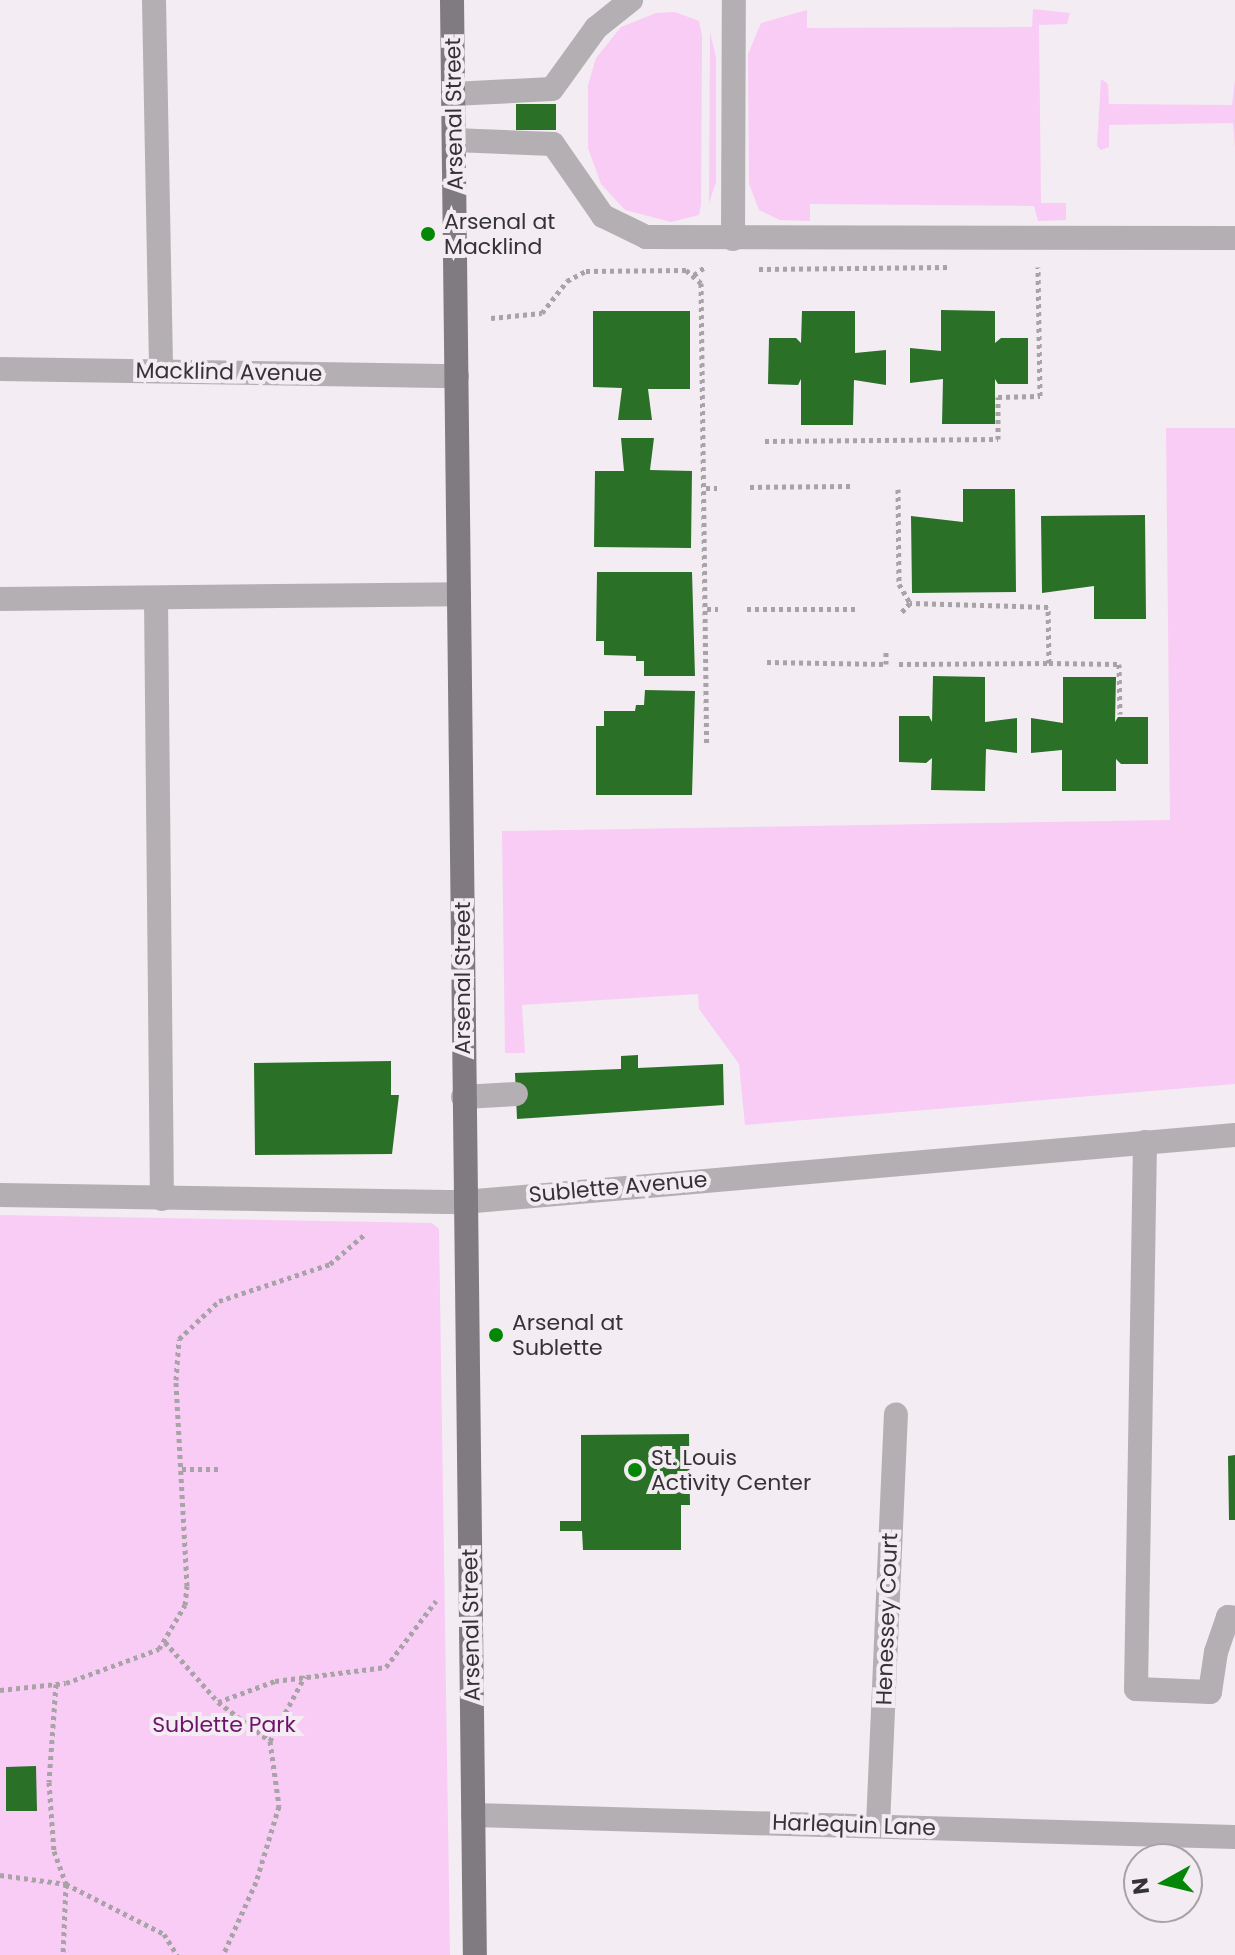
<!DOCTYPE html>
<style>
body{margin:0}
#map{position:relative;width:1235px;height:1955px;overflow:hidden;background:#f3ecf2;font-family:Poppins,sans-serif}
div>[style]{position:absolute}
.green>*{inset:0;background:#f9ccf5}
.building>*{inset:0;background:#2a7027}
.path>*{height:5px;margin-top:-2.5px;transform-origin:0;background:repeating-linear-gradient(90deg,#a8a3a7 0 4px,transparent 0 8px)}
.minor>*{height:24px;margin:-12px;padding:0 12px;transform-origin:12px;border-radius:12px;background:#b3afb2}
.major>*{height:24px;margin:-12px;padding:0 12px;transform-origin:12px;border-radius:12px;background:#807b80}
.dots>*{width:22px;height:22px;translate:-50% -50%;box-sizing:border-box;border:4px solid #f3ecf2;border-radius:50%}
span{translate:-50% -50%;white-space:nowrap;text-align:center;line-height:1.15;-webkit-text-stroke:8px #f3ecf2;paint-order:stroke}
.street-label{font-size:22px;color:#353335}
.poi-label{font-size:22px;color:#353335}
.left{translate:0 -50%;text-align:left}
.park-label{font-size:22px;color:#6f146c}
.north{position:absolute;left:1123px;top:1843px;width:80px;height:80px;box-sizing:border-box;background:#f3ecf2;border:2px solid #a7a2a6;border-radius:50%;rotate:262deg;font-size:22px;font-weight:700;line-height:32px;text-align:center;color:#353335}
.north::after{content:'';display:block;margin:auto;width:28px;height:36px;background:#048607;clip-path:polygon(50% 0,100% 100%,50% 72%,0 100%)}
</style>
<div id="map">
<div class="green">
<i style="clip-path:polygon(1033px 9px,1070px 13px,1067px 24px,1039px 25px,1041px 203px,1066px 203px,1066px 220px,1038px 221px,1034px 206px,810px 204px,810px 221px,780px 220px,759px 210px,749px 184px,748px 54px,761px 23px,807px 10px,807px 28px,1032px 27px)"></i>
<i style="clip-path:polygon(675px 12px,699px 21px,702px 36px,701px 205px,699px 215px,671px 222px,625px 210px,601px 184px,588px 148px,588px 85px,596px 58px,621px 27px,656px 13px)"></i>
<i style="clip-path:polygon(710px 32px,716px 58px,716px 182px,709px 203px)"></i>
<i style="clip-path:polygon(1101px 79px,1108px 84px,1109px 104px,1232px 105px,1235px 79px,1235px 147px,1233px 123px,1109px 125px,1109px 147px,1101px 150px,1097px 146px)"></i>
<i style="clip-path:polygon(1166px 428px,1235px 428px,1235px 1084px,745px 1125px,739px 1064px,699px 1009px,698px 994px,522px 1005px,525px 1053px,505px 1053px,502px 831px,1170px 820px)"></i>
<i style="clip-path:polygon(0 1215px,432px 1223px,439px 1229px,450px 1955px,0 1955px)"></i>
</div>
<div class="building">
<i style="clip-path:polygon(516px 104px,556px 104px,556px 130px,516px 130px)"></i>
<i style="clip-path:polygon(941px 310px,995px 311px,995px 343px,1001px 338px,1028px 338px,1028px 384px,998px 384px,995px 379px,995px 424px,942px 424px,943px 379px,910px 383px,910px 348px,941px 351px)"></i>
<i style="clip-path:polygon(593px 311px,690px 311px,690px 389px,648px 389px,652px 420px,618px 420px,622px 388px,593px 387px)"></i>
<i style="clip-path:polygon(802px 311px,855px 311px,855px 353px,886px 350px,886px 385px,854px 380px,853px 425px,801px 425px,801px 379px,798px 385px,768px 384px,769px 338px,796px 338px,801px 343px)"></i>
<i style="clip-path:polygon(621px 438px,654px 438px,650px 470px,692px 471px,691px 548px,594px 547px,595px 471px,624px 471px)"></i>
<i style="clip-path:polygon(963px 489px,1015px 489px,1016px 592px,912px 593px,911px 516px,963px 522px)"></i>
<i style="clip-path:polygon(1145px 515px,1146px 619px,1094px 619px,1094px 586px,1042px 593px,1041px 516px)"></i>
<i style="clip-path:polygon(597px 572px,692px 572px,695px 676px,644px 676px,644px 661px,636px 661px,636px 656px,604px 655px,604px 641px,596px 641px)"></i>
<i style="clip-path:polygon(933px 676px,985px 677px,985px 722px,1017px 718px,1017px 753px,986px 749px,985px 791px,931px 790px,932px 758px,926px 763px,899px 762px,899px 716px,929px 716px,932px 722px)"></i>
<i style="clip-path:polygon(1063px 677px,1116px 677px,1115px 722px,1118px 717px,1148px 717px,1148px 764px,1121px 764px,1116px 759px,1116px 791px,1062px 791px,1062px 750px,1031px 753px,1031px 718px,1063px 723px)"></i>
<i style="clip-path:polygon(645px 690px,695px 691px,692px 795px,596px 795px,596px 726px,604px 726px,604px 711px,635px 711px,636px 705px,644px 705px)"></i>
<i style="clip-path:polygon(638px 1055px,638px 1068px,723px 1064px,724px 1105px,517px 1119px,515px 1073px,621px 1069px,621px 1056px)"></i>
<i style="clip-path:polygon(391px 1061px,391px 1095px,399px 1095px,392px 1154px,255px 1155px,254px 1063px)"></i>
<i style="clip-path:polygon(689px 1434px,690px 1505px,681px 1505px,681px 1550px,583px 1550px,582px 1531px,560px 1531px,560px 1521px,581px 1521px,581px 1435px)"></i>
<i style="clip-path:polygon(1235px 1455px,1235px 1520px,1229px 1520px,1228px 1456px)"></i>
<i style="clip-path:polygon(36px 1766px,37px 1811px,6px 1811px,6px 1767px)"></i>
</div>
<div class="path">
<i style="left:759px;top:269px;width:192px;rotate:-0.6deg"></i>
<i style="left:694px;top:275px;width:14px;rotate:-36deg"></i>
<i style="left:491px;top:318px;width:51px;rotate:-5.6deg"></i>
<i style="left:542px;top:313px;width:41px;rotate:-52deg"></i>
<i style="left:567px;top:281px;width:21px;rotate:-28deg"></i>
<i style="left:586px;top:271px;width:100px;rotate:-0.6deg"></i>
<i style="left:686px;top:270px;width:20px;rotate:41deg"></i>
<i style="left:701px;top:283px;width:461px;rotate:89.3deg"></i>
<i style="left:765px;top:441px;width:233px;rotate:-0.5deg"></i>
<i style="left:998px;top:439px;width:42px;rotate:-90deg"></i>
<i style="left:998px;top:397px;width:42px;rotate:-1.4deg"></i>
<i style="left:1040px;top:396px;width:129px;rotate:-90.9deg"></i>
<i style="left:750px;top:487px;width:102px;rotate:-0.6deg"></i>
<i style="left:706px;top:488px;width:11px"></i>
<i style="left:898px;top:489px;width:95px;rotate:89.4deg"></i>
<i style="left:899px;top:584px;width:22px;rotate:60deg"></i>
<i style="left:910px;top:603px;width:13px;rotate:132deg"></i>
<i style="left:707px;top:609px;width:11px"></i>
<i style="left:747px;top:609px;width:109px"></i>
<i style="left:767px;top:662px;width:119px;rotate:1deg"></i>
<i style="left:886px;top:664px;width:12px;rotate:-90deg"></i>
<i style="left:1049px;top:663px;width:70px;rotate:0.8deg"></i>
<i style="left:1119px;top:664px;width:50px;rotate:88.9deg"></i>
<i style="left:899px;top:664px;width:150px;rotate:-0.4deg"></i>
<i style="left:1049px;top:663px;width:56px;rotate:-91deg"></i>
<i style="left:1048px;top:607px;width:138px;rotate:-178.3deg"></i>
<i style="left:182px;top:1469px;width:38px"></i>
<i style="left:165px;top:1642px;width:80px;rotate:48.5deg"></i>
<i style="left:218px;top:1702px;width:61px;rotate:-20.2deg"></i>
<i style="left:275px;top:1681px;width:112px;rotate:-7.2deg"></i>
<i style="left:386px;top:1667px;width:83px;rotate:-52.9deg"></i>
<i style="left:56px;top:1684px;width:98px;rotate:94.1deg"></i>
<i style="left:49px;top:1782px;width:69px;rotate:85.9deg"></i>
<i style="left:54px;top:1851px;width:35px;rotate:70deg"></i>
<i style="left:66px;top:1884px;width:71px;rotate:92.4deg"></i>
<i style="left:0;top:1690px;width:66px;rotate:-6.1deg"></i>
<i style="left:66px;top:1683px;width:99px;rotate:-20.1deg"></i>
<i style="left:159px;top:1649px;width:51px;rotate:-59.4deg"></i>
<i style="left:185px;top:1605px;width:19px;rotate:-84deg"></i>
<i style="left:187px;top:1586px;width:206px;rotate:-93.1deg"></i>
<i style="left:176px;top:1380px;width:41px;rotate:-85.8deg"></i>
<i style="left:179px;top:1339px;width:55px;rotate:-43.5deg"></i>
<i style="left:219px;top:1301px;width:117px;rotate:-18.4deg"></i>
<i style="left:330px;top:1264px;width:46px;rotate:-40.6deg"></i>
<i style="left:218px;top:1702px;width:65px;rotate:36.9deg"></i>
<i style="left:270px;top:1741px;width:66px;rotate:82.1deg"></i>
<i style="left:279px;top:1806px;width:79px;rotate:106.8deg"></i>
<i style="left:256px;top:1882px;width:80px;rotate:114.3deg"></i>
<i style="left:270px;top:1741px;width:74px;rotate:-61.7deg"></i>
<i style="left:0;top:1875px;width:67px;rotate:7.8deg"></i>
<i style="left:66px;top:1884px;width:110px;rotate:27deg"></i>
<i style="left:164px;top:1934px;width:25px;rotate:58deg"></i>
</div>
<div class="minor">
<i style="left:154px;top:0;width:371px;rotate:88.9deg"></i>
<i style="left:453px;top:94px;width:99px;rotate:-2.9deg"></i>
<i style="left:552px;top:89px;width:75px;rotate:-54.2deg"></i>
<i style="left:596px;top:28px;width:45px;rotate:-38.7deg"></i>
<i style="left:454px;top:140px;width:99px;rotate:2.3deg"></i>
<i style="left:553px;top:144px;width:88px;rotate:55.2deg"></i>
<i style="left:603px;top:216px;width:48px;rotate:26deg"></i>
<i style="left:646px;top:237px;width:589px;rotate:0.1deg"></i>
<i style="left:733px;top:239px;width:239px;rotate:-89.8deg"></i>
<i style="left:0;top:369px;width:457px;rotate:0.9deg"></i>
<i style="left:156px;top:598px;width:601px;rotate:89.43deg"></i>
<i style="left:0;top:599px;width:459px;rotate:-0.6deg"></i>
<i style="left:463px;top:1097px;width:53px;rotate:-3.2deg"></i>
<i style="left:1145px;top:1142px;width:547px;rotate:90.94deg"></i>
<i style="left:1136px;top:1689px;width:74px;rotate:2.3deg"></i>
<i style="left:1210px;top:1692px;width:40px;rotate:-81.5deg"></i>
<i style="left:1216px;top:1652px;width:37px;rotate:-71deg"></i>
<i style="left:1228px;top:1617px;width:7px;rotate:8deg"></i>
<i style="left:0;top:1195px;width:464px;rotate:0.9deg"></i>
<i style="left:464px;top:1202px;width:774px;rotate:-4.97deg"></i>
<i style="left:473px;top:1815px;width:762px;rotate:1.65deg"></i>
<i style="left:878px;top:1825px;width:411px;rotate:-87.5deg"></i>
</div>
<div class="major">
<i style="left:452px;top:0;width:1955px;rotate:89.33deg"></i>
</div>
<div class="dots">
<i style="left:428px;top:234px;background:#048607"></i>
<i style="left:496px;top:1335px;background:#048607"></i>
<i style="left:635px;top:1470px;background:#048607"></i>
</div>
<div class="street-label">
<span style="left:454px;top:114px;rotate:-91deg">Arsenal Street</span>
<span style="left:229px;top:372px;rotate:1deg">Macklind Avenue</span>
<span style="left:463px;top:978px;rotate:-90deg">Arsenal Street</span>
<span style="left:618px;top:1187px;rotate:-5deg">Sublette Avenue</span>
<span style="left:887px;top:1619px;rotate:-88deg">Henessey Court</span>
<span style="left:471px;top:1625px;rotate:-91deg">Arsenal Street</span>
<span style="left:854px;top:1825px;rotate:2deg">Harlequin Lane</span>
</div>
<div class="poi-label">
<span class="left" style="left:444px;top:234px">Arsenal at<br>Macklind</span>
<span class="left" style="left:512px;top:1335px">Arsenal at<br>Sublette</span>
<span class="left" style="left:651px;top:1470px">St. Louis<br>Activity Center</span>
</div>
<div class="park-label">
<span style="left:224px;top:1725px">Sublette Park</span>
</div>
<div class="north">N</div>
</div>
